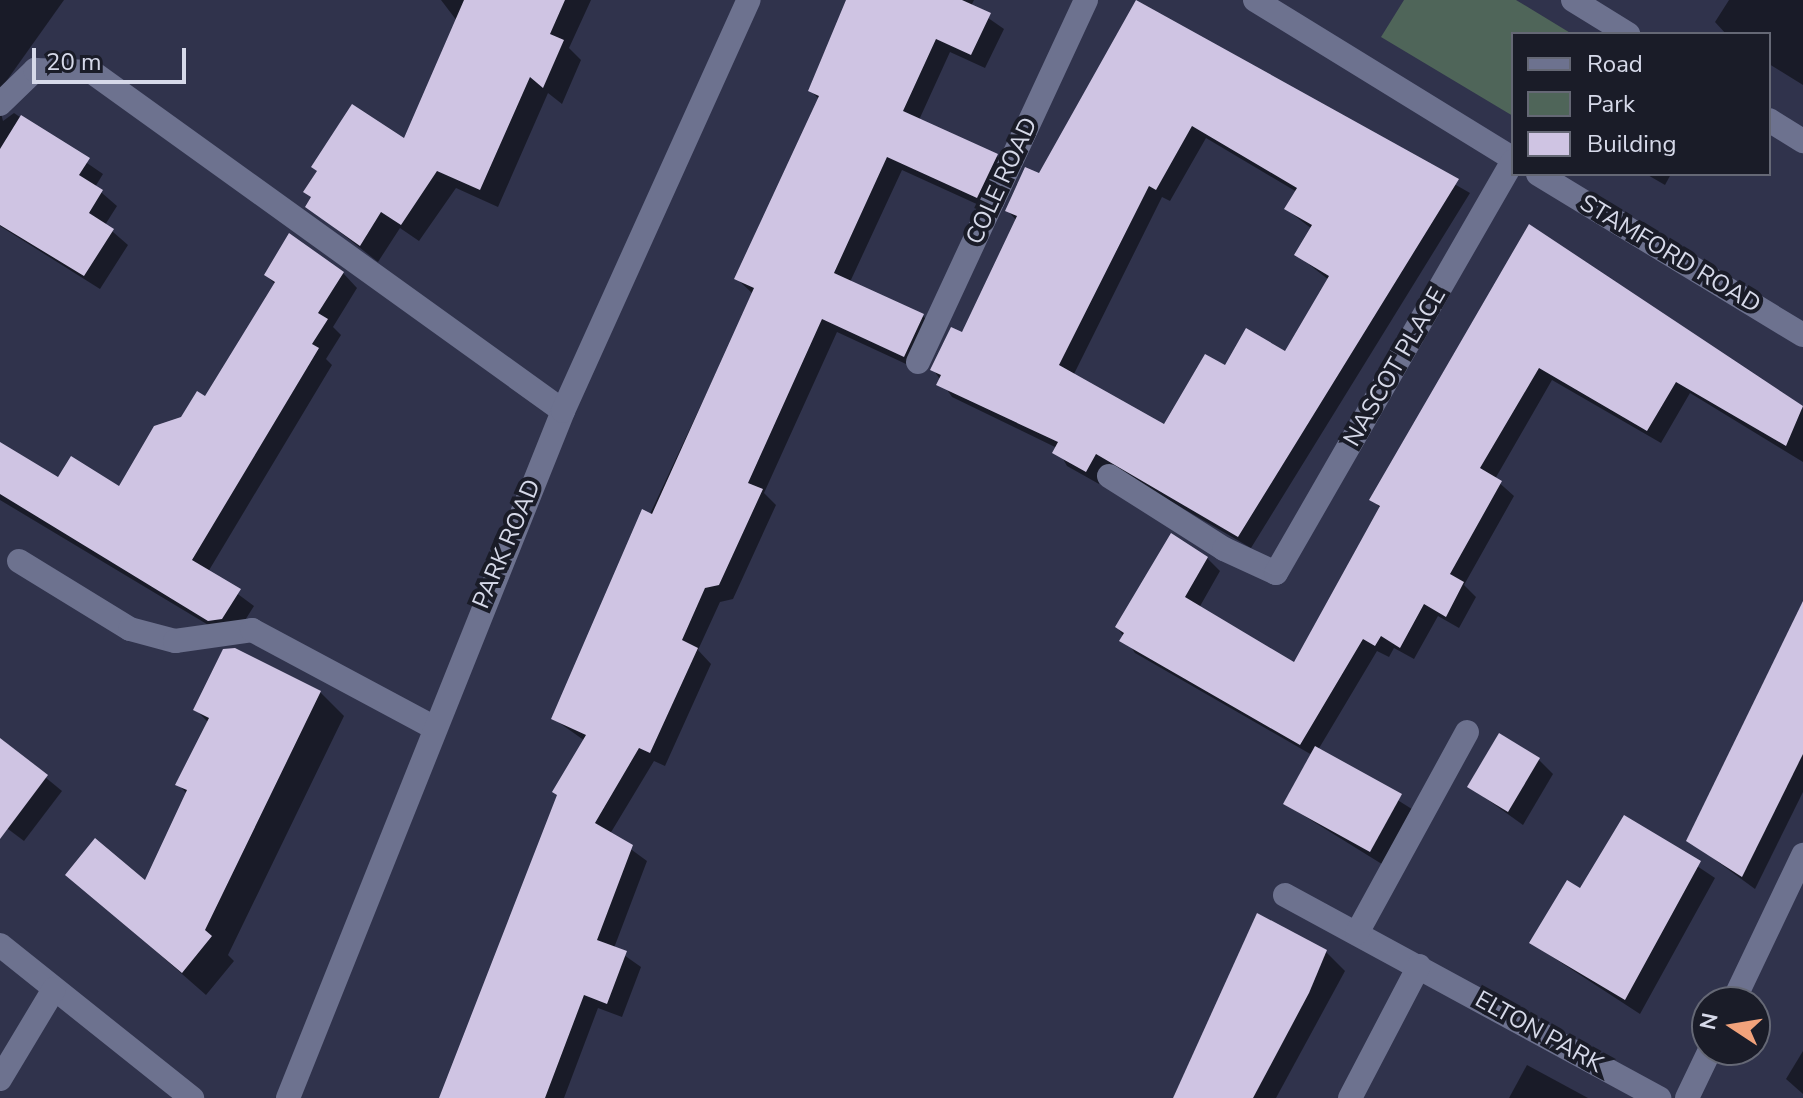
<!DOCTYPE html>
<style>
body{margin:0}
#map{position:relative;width:1803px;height:1098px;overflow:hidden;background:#30334c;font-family:"Nunito Sans",sans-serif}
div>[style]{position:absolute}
.green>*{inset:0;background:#4f6559}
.shadow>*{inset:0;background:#0007}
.building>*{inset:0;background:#cfc4e3}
.minor>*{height:24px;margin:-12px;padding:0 12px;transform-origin:12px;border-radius:12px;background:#6d728f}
span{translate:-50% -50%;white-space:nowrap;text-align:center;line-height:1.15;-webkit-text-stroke:8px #1a1c28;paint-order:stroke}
.street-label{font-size:24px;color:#d6d9e9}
.legend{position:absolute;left:1511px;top:32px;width:260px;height:144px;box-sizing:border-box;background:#1a1c28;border:2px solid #656875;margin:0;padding:10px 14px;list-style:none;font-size:24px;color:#d6d9e9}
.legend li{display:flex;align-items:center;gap:16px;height:40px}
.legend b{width:40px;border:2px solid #656875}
.north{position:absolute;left:1691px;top:986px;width:80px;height:80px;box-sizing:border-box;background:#1a1c28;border:2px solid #656875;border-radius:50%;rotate:282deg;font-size:22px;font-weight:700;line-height:32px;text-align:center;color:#d6d9e9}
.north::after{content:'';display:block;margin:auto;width:28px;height:36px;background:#f1a27b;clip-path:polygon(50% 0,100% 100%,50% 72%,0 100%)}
.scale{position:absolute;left:32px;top:48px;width:154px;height:36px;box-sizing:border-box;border:4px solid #d6d9e9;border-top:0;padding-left:10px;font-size:24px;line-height:28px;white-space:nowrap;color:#d6d9e9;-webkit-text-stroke:6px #1a1c28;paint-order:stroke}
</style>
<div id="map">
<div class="green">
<i style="clip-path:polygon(1404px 0,1516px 0,1572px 34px,1513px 34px,1513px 116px,1381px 37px)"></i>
</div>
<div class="shadow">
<i style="clip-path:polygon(0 0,64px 0,0 90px)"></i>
<i style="clip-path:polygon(441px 0,591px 0,569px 48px,581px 60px,562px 104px,548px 93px,498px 207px,456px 188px,419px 241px,400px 228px,378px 262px,308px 207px,404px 141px,457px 21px)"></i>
<i style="clip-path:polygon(862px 0,974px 0,971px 6px,1004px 29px,985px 68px,950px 52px,919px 120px,997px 156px,1011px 170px,992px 211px,902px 170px,850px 282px,923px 316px,937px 330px,919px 370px,837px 332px,764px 493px,776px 505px,733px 599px,720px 602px,698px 650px,711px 664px,665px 766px,654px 761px,610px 834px,647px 861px,614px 948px,641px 967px,622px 1017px,598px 1008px,564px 1098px,442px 1098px,585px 741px,554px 719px,753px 294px,737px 279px,820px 100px,810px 90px,821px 60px,839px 20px)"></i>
<i style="clip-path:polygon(1729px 0,1803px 0,1803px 85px,1769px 64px,1769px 34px,1726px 34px,1715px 22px)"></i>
<i style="clip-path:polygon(evenodd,1137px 2px,1470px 193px,1251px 548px,1110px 466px,1099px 484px,1067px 466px,1057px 448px,952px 397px,933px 369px,963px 334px,1017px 221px,1007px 210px,1039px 176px,1137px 2px,1206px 138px,1297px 192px,1286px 209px,1312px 229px,1297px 255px,1329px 280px,1286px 354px,1226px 368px,1165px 427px,1073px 376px,1162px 197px,1170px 201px,1206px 138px)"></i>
<i style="clip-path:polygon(0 109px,3px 121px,14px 113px,103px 174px,95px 187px,117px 206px,105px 225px,128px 245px,100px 289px,0 226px)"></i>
<i style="clip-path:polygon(1646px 174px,1671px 174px,1665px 185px)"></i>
<i style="clip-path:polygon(1530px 227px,1803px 409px,1803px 462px,1690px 393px,1661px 443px,1552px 380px,1495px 479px,1514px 496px,1464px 585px,1476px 597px,1459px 628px,1438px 616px,1414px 659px,1394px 648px,1389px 657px,1377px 651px,1318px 750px,1415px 811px,1385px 866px,1285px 804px,1312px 755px,1135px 653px,1117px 627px,1207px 558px,1220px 571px,1199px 608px,1295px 664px,1381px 509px,1372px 499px)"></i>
<i style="clip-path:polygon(343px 273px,357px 288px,333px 327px,341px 335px,326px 359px,332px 365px,208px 572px,254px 606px,237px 633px,225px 635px,0 500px,0 444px,58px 480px,120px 488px,205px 398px,275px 284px,266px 275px)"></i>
<i style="clip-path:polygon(1803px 606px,1803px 792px,1755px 889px,1688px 840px)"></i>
<i style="clip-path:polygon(320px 692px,344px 716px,228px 955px,234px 961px,206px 995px,68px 874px,146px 883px,187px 794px,178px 784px,209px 723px,196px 710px)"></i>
<i style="clip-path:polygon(0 740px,62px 791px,24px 841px,0 823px)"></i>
<i style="clip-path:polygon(1538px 759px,1553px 774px,1523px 825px,1470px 787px)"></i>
<i style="clip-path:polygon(1625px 818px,1715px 878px,1640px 1014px,1531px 943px,1581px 891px)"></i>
<i style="clip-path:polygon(1258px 916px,1326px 952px,1345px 971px,1276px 1098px,1173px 1098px)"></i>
<i style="clip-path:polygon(1803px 1051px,1803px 1094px,1786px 1079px)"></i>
<i style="clip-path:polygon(1527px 1065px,1588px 1098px,1509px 1098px)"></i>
</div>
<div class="building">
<i style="clip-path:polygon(464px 0,565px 0,550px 34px,564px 40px,543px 88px,530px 77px,480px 190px,437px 171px,401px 225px,381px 212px,360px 246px,305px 207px,311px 197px,303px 192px,317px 171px,311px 167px,352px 104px,404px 138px)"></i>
<i style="clip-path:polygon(846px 0,962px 0,991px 13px,971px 55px,936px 39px,903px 111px,998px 154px,977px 198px,887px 157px,834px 273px,924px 314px,904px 357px,822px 319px,748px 483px,763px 489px,719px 585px,705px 588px,682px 640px,698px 648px,650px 753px,639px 748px,595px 823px,633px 845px,597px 940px,627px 951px,607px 1004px,584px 995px,545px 1098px,439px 1098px,557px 795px,552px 792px,586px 735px,551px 719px,642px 509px,652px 514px,754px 288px,734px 279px,819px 96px,808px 91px)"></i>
<i style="clip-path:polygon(evenodd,1136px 0,1459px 179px,1238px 537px,1096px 454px,1086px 472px,1052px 453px,1058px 442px,936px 385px,941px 375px,930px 370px,951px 327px,962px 332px,1017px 216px,1005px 211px,1025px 167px,1039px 173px,1136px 0,1192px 126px,1297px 188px,1284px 209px,1312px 225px,1294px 255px,1329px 276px,1285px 351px,1246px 328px,1225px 365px,1205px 354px,1164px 424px,1059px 365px,1149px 186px,1156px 190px,1192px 126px)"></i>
<i style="clip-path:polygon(21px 115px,90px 158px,79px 175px,103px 190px,89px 213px,114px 229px,84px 276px,0 225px,0 149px)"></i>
<i style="clip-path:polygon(1529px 224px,1803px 406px,1786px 446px,1676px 382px,1647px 431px,1539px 368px,1480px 468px,1502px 481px,1450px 574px,1464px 582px,1446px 617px,1424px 604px,1400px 648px,1381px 636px,1375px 646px,1363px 639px,1300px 745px,1119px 641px,1124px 633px,1115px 627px,1171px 533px,1208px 557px,1185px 597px,1294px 662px,1380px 506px,1369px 500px)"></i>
<i style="clip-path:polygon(289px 233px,344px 272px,318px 313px,328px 319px,312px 344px,319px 348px,192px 560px,241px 589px,222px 619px,208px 621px,0 494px,0 442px,58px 477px,71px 456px,119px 486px,154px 426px,181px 417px,197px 391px,205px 396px,275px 282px,264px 275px)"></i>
<i style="clip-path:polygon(1803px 601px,1803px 754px,1742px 877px,1686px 841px)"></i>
<i style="clip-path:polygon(235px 648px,321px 691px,205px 930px,212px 936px,182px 973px,65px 875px,95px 838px,145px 880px,187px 790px,175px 785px,209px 718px,193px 710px,223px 649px)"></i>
<i style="clip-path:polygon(1499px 733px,1540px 758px,1508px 812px,1467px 787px)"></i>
<i style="clip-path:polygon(0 738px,48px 775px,0 839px)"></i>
<i style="clip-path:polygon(1315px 746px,1402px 794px,1370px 852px,1283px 804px)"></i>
<i style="clip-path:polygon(1624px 815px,1701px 861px,1625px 1000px,1529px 943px,1567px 880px,1580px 888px)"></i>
<i style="clip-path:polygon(1257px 913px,1327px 950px,1309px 993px,1253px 1098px,1173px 1098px)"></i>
</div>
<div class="minor">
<i style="left:1255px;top:0;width:303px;rotate:31.6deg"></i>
<i style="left:1573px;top:0;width:65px;rotate:31.7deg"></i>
<i style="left:0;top:104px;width:49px;rotate:-44.2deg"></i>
<i style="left:35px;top:70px;width:57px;rotate:2deg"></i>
<i style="left:92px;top:72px;width:580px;rotate:35.74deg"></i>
<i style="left:1769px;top:120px;width:40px;rotate:32deg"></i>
<i style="left:1538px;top:174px;width:310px;rotate:31.3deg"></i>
<i style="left:918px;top:362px;width:399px;rotate:-65.1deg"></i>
<i style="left:1109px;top:476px;width:136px;rotate:32.4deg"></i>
<i style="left:1224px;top:549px;width:57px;rotate:24.8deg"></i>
<i style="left:1276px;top:573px;width:475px;rotate:-60.1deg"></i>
<i style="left:19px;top:561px;width:130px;rotate:31.5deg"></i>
<i style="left:130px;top:629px;width:47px;rotate:14.9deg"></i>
<i style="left:175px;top:641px;width:78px;rotate:-8.1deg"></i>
<i style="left:252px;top:630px;width:203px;rotate:28.2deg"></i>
<i style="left:1285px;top:895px;width:426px;rotate:28.5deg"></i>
<i style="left:1357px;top:933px;width:229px;rotate:-61.3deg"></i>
<i style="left:0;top:945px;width:246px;rotate:38.6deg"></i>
<i style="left:1733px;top:1002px;width:163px;rotate:-64.5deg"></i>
<i style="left:0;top:1079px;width:105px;rotate:-59deg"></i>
<i style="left:288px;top:1098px;width:740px;rotate:-68.18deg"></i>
<i style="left:563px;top:411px;width:451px;rotate:-65.7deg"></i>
<i style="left:1350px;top:1098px;width:149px;rotate:-62.4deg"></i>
<i style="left:1687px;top:1098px;width:53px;rotate:-64.4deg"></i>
</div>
<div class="street-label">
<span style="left:1002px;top:181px;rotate:-65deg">COLE ROAD</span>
<span style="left:1670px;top:254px;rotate:31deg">STAMFORD ROAD</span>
<span style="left:1395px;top:367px;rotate:-60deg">NASCOT PLACE</span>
<span style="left:507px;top:544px;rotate:-67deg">PARK ROAD</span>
<span style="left:1539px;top:1032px;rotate:29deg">ELTON PARK</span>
</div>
<ul class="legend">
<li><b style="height:10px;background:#6d728f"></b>Road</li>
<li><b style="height:22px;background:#4f6559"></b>Park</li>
<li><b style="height:22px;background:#cfc4e3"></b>Building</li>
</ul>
<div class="north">N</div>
<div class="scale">20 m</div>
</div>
